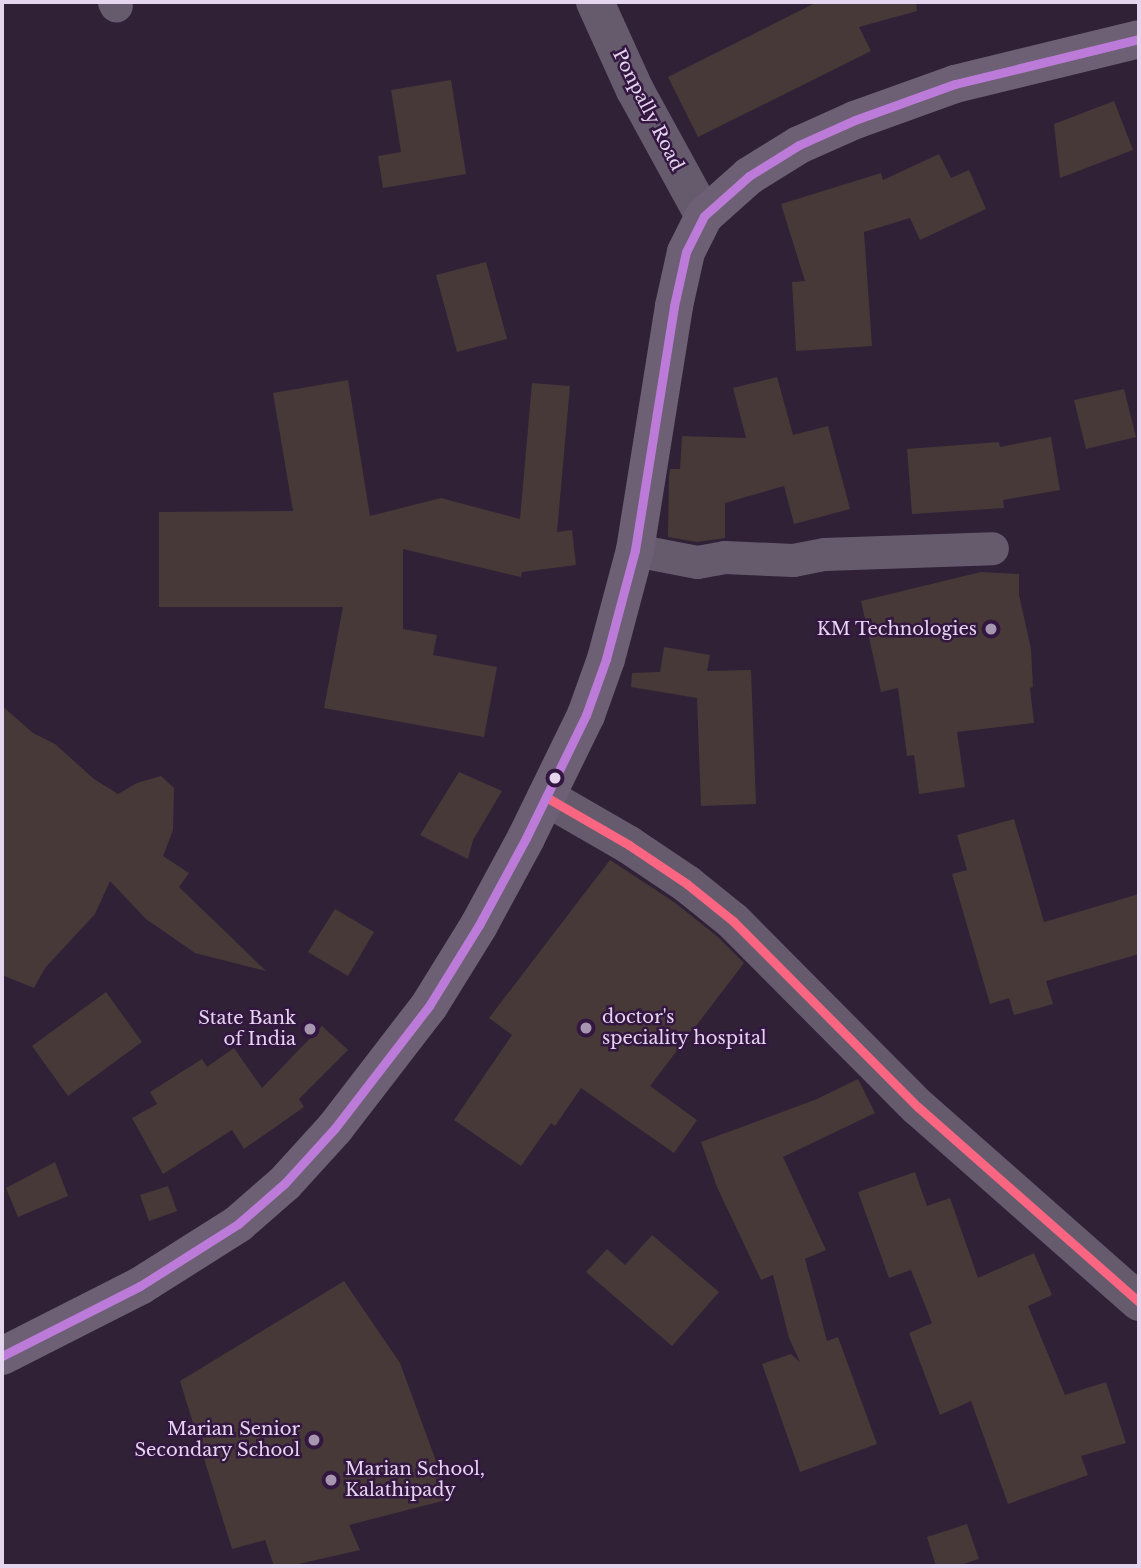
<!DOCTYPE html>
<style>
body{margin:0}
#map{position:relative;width:1141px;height:1568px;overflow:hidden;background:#302137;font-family:"Libre Baskerville",serif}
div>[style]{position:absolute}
.building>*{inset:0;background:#473937}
.street>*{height:33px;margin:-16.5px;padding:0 16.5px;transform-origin:16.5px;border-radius:16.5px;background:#665b6d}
.secondary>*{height:38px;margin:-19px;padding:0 19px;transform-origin:19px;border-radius:19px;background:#665b6d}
.highway>*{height:38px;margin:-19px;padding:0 19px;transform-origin:19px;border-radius:19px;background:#6d6075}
.bus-1>*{height:9px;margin:-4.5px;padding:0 4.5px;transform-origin:4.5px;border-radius:4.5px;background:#fa6682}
.bus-2>*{height:9px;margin:-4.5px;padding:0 4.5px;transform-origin:4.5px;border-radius:4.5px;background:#bd7bd9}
.dots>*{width:19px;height:19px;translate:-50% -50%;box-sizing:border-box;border:4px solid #331741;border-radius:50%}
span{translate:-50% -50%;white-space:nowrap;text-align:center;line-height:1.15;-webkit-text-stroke:5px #331741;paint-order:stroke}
.street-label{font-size:18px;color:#e5d5ef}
.poi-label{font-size:18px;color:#e5d5ef}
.right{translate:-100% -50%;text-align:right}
.left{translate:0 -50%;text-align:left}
.frame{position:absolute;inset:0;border:4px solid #e5d5ef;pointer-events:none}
</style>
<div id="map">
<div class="building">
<i style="clip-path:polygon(817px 2px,916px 2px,917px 11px,859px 27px,871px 51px,698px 137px,668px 77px)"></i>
<i style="clip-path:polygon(451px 80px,466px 174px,383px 188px,378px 156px,401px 152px,391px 90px)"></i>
<i style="clip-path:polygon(1114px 101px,1133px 150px,1060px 178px,1054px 124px)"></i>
<i style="clip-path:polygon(939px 154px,951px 178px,969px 170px,986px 209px,920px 240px,910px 218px,864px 232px,872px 346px,796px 351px,792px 282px,805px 281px,781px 204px,881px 173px,883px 180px)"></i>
<i style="clip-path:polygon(486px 262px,507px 339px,457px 352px,436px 275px)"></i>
<i style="clip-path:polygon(777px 377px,793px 435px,828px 426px,850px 509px,794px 524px,784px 486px,725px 503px,725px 538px,697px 542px,668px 537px,669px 477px,670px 469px,680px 469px,682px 436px,746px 438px,733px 388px)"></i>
<i style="clip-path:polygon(348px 380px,370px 516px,441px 498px,520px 519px,532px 383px,570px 386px,557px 532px,572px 530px,576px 565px,522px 572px,521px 577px,403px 549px,403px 629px,437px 635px,433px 655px,497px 667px,484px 737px,324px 708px,343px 607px,159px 607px,159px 512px,293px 511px,273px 393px)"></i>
<i style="clip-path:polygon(1124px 389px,1136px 437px,1086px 449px,1074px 400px)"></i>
<i style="clip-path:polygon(1051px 437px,1060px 490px,1003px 500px,1004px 508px,912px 514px,907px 449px,999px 442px,1000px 447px)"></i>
<i style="clip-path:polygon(981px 572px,1019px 574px,1019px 595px,1031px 649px,1033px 687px,1030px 688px,1034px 723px,957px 732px,965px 787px,919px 794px,914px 755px,907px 756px,898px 688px,881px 692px,861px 601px)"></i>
<i style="clip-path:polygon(664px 647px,710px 655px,707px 671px,751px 670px,756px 804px,701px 806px,697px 698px,631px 687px,632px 673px,660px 672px)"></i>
<i style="clip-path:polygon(2px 706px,33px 733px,55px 744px,94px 779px,118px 794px,137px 783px,161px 776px,174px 788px,173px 830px,163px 856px,189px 873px,179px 887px,266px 971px,195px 953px,146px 919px,110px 881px,95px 914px,45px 968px,34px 988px,2px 975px)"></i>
<i style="clip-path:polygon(459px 772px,502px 791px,473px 840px,468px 859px,420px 835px)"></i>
<i style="clip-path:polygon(1014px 819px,1044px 922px,1139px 894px,1139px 954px,1046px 981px,1053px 1004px,1014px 1015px,1009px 998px,990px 1004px,952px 874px,967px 870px,957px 835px)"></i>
<i style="clip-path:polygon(610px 860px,674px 902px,718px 937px,744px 963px,650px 1086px,697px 1120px,674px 1153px,581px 1088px,555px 1126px,551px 1123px,521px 1166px,454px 1120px,512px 1035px,489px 1018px)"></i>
<i style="clip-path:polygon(335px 909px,374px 932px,348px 976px,308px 952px)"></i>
<i style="clip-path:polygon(106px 992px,142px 1042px,68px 1096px,32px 1046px)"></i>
<i style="clip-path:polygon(322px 1026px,348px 1050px,299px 1099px,304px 1107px,244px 1149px,232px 1130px,163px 1174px,132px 1118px,157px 1104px,150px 1092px,202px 1059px,207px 1067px,234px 1048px,262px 1088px)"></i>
<i style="clip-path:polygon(858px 1079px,875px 1113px,783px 1157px,826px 1250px,805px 1259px,827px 1341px,838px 1337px,877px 1444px,800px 1472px,762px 1364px,791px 1354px,800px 1362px,789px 1338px,773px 1275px,761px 1280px,717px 1187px,701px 1142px,817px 1099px)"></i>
<i style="clip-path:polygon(55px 1162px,68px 1196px,18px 1217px,6px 1188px)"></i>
<i style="clip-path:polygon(915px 1172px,927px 1206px,950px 1198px,978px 1278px,1034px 1253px,1052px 1295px,1028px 1306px,1065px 1395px,1106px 1382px,1126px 1443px,1081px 1456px,1088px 1475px,1008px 1504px,971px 1401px,940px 1415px,909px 1333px,932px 1323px,911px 1270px,889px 1278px,858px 1192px)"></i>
<i style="clip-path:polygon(168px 1186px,177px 1211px,149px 1221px,140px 1195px)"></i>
<i style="clip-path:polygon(652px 1235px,719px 1292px,672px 1346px,586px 1272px,607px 1249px,625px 1265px)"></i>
<i style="clip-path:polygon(344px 1281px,400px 1363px,450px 1499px,349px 1525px,360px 1550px,290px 1566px,274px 1566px,265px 1540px,232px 1549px,180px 1381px)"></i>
<i style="clip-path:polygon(967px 1524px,979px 1559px,957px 1566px,936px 1566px,927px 1537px)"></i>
</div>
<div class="street">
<i style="left:114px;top:2px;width:4px;rotate:63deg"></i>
<i style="left:635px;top:550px;width:63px;rotate:11deg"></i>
<i style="left:697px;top:562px;width:27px;rotate:-10deg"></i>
<i style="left:724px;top:557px;width:69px;rotate:2.5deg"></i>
<i style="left:793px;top:560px;width:32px;rotate:-11deg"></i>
<i style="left:824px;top:554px;width:168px;rotate:-2deg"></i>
</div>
<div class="secondary">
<i style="left:595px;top:2px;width:97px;rotate:65.6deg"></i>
<i style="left:635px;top:90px;width:144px;rotate:61.3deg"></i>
<i style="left:546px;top:797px;width:96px;rotate:30deg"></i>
<i style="left:629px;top:845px;width:70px;rotate:33.9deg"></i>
<i style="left:687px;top:884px;width:59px;rotate:38.8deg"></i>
<i style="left:733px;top:921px;width:262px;rotate:45.2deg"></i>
<i style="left:918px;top:1107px;width:295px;rotate:41.4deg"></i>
</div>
<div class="highway">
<i style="left:2px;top:1356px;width:155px;rotate:-26.9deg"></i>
<i style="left:140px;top:1286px;width:116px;rotate:-32.3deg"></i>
<i style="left:238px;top:1224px;width:62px;rotate:-41.1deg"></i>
<i style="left:285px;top:1183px;width:74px;rotate:-47.7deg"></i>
<i style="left:335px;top:1128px;width:154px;rotate:-52.4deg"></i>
<i style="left:429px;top:1006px;width:95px;rotate:-58.3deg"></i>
<i style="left:479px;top:925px;width:99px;rotate:-61.6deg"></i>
<i style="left:526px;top:838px;width:137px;rotate:-64deg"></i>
<i style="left:586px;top:715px;width:59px;rotate:-70.3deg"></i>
<i style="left:606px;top:659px;width:113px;rotate:-75.1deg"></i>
<i style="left:635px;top:550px;width:247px;rotate:-80.9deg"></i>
<i style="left:674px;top:306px;width:55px;rotate:-77.5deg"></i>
<i style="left:686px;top:252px;width:40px;rotate:-63.4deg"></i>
<i style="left:704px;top:216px;width:60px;rotate:-41.6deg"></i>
<i style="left:749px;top:176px;width:59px;rotate:-31.8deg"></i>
<i style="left:799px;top:145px;width:61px;rotate:-24.1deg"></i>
<i style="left:855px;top:120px;width:106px;rotate:-19.8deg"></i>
<i style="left:955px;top:84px;width:189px;rotate:-13.7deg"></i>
</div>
<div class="bus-1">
<i style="left:546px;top:797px;width:96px;rotate:30deg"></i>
<i style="left:629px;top:845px;width:70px;rotate:33.9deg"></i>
<i style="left:687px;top:884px;width:59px;rotate:38.8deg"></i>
<i style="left:733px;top:921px;width:262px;rotate:45.2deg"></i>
<i style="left:918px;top:1107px;width:295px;rotate:41.4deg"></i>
</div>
<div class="bus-2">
<i style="left:2px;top:1356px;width:155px;rotate:-26.9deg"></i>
<i style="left:140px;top:1286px;width:116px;rotate:-32.3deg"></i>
<i style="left:238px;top:1224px;width:62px;rotate:-41.1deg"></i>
<i style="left:285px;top:1183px;width:74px;rotate:-47.7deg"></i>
<i style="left:335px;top:1128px;width:154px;rotate:-52.4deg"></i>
<i style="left:429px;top:1006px;width:95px;rotate:-58.3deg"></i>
<i style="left:479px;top:925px;width:99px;rotate:-61.6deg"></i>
<i style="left:526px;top:838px;width:137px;rotate:-64deg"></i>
<i style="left:586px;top:715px;width:59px;rotate:-70.3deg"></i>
<i style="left:606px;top:659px;width:113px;rotate:-75.1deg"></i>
<i style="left:635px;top:550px;width:247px;rotate:-80.9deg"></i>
<i style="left:674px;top:306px;width:55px;rotate:-77.5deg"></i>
<i style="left:686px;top:252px;width:40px;rotate:-63.4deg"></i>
<i style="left:704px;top:216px;width:60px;rotate:-41.6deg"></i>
<i style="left:749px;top:176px;width:59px;rotate:-31.8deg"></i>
<i style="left:799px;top:145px;width:61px;rotate:-24.1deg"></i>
<i style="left:855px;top:120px;width:106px;rotate:-19.8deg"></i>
<i style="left:955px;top:84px;width:189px;rotate:-13.7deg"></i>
</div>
<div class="dots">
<i style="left:991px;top:629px;background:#a696af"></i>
<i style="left:555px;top:778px;background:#e5d5ef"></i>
<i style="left:586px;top:1028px;background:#a696af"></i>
<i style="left:310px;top:1029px;background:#a696af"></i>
<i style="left:314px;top:1440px;background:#a696af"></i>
<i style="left:331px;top:1480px;background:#a696af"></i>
</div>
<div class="street-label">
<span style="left:648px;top:110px;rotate:63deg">Ponpally Road</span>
</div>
<div class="poi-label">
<span class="right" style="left:977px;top:629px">KM Technologies</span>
<span class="left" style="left:602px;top:1028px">doctor's<br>speciality hospital</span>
<span class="right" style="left:296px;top:1029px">State Bank<br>of India</span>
<span class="right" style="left:300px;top:1440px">Marian Senior<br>Secondary School</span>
<span class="left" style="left:345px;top:1480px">Marian School,<br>Kalathipady</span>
</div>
<div class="frame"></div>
</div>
